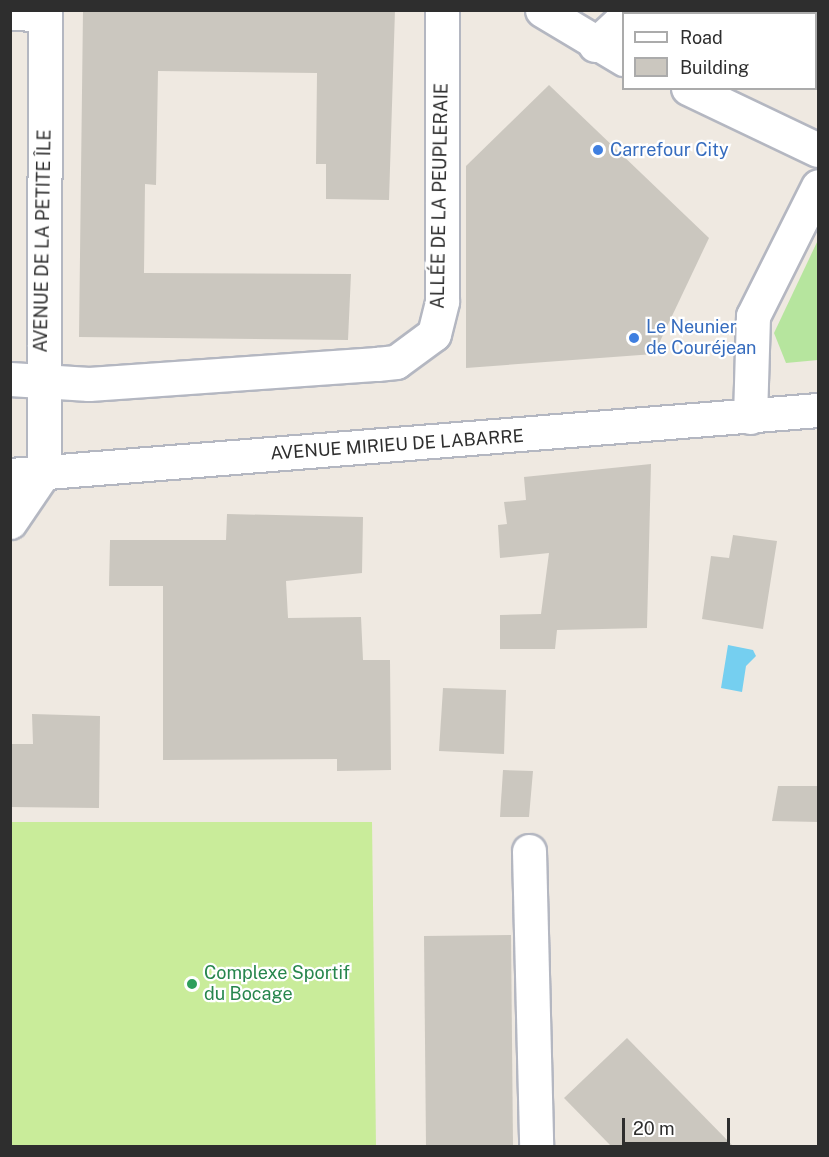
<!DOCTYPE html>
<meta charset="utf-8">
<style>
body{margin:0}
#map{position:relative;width:829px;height:1157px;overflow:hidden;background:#efe9e1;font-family:"Public Sans",sans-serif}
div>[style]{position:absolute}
.green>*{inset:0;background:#b6e59e}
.pitch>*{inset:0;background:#c9ec9a}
.water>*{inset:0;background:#75cff0}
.building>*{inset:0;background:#cbc7bf}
.roads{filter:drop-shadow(2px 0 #b4b7c1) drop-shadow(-2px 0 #b4b7c1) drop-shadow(0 2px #b4b7c1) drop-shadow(0 -2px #b4b7c1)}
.minor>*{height:33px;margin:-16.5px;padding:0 16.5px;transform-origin:16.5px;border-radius:16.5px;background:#fff}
.dots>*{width:16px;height:16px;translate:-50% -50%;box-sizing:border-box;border:3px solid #fff;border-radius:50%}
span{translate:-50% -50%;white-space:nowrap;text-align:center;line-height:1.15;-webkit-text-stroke:4.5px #fff;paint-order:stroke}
.shop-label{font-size:18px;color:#366cbe}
.left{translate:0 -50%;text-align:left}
.street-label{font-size:18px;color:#2e2e2e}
.leisure-label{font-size:18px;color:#27864d}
.frame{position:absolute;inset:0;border:12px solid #2e2e2e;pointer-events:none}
.legend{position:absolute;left:622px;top:12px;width:195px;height:78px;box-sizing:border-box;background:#fff;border:2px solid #ababab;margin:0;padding:8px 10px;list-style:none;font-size:18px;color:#2e2e2e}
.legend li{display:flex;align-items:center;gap:12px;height:30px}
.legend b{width:30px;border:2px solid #ababab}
.scale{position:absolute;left:622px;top:1118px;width:108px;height:27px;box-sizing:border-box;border:3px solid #2e2e2e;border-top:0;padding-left:8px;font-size:18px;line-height:21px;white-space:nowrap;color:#2e2e2e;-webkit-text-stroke:4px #fff;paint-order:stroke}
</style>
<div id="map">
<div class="green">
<i style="clip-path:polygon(818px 240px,818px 360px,786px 363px,774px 333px)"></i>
</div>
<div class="pitch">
<i style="clip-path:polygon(11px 822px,372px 822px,376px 1146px,11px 1146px)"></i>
</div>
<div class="water">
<i style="clip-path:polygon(728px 645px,753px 650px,756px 656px,746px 666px,742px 692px,721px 688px)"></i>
</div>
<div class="building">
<i style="clip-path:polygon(83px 10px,395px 10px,389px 200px,326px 199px,326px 164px,316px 164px,317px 73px,158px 71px,156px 185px,145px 184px,144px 273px,351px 274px,348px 340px,79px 337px)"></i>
<i style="clip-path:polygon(549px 85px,709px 238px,654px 354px,466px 368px,466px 166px)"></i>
<i style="clip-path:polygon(651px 464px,647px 628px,557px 630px,555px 649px,500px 649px,500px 615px,541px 614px,549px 553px,500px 558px,498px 525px,507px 524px,504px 502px,526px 500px,524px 477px)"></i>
<i style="clip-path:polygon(227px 514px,363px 517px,362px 573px,286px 581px,288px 618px,361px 617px,363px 660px,390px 660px,391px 770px,337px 771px,337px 759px,163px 760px,163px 586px,109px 586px,110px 540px,226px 540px)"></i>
<i style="clip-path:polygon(733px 535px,777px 541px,763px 629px,702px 619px,711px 556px,729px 558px)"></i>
<i style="clip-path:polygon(443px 688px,506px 690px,504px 754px,439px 751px)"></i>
<i style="clip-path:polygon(32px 714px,100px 716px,99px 808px,10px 807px,10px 744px,33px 744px)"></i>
<i style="clip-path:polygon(503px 770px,533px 771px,529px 817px,500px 817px)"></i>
<i style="clip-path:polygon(778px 786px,819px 786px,819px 822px,772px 821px)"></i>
<i style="clip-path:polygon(511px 935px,513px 1146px,426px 1146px,424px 936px)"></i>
<i style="clip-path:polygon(627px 1038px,733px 1146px,611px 1146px,564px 1098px)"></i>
</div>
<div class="roads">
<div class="minor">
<i style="left:542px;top:10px;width:96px;rotate:30.9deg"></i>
<i style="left:10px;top:13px;width:35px;rotate:2deg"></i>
<i style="left:816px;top:36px;width:2px"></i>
<i style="left:595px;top:45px;width:40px;rotate:-43deg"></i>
<i style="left:688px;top:88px;width:144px;rotate:25.5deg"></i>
<i style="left:10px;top:379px;width:79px;rotate:3.6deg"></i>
<i style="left:89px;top:384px;width:289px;rotate:-4deg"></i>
<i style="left:377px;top:364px;width:19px;rotate:-6deg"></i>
<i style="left:396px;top:362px;width:47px;rotate:-36.4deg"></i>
<i style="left:434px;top:334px;width:34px;rotate:-76deg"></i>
<i style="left:442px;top:301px;width:291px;rotate:-90deg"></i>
<i style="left:750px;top:417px;width:101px;rotate:-88.3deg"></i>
<i style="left:753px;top:316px;width:145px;rotate:-63.4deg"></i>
<i style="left:44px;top:472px;width:462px;rotate:-89.9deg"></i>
<i style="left:10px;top:475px;width:811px;rotate:-4.6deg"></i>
<i style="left:10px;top:522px;width:60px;rotate:-55.8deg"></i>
<i style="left:529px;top:851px;width:295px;rotate:88.6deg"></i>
</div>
</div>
<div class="dots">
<i style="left:598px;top:150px;background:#3f7fe0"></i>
<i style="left:634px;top:338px;background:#3f7fe0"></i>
<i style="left:192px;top:984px;background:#2e9e5b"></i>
</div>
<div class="shop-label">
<span class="left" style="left:610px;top:150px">Carrefour City</span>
<span class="left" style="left:646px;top:338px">Le Neunier<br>de Couréjean</span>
</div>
<div class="street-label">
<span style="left:440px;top:196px;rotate:-89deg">ALLÉE DE LA PEUPLERAIE</span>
<span style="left:43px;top:241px;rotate:-89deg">AVENUE DE LA PETITE ÎLE</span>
<span style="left:397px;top:445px;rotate:-4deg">AVENUE MIRIEU DE LABARRE</span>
</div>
<div class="leisure-label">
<span class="left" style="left:204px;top:984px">Complexe Sportif<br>du Bocage</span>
</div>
<div class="frame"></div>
<ul class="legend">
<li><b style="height:8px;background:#fff"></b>Road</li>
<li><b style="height:16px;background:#cbc7bf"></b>Building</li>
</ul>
<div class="scale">20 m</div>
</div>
